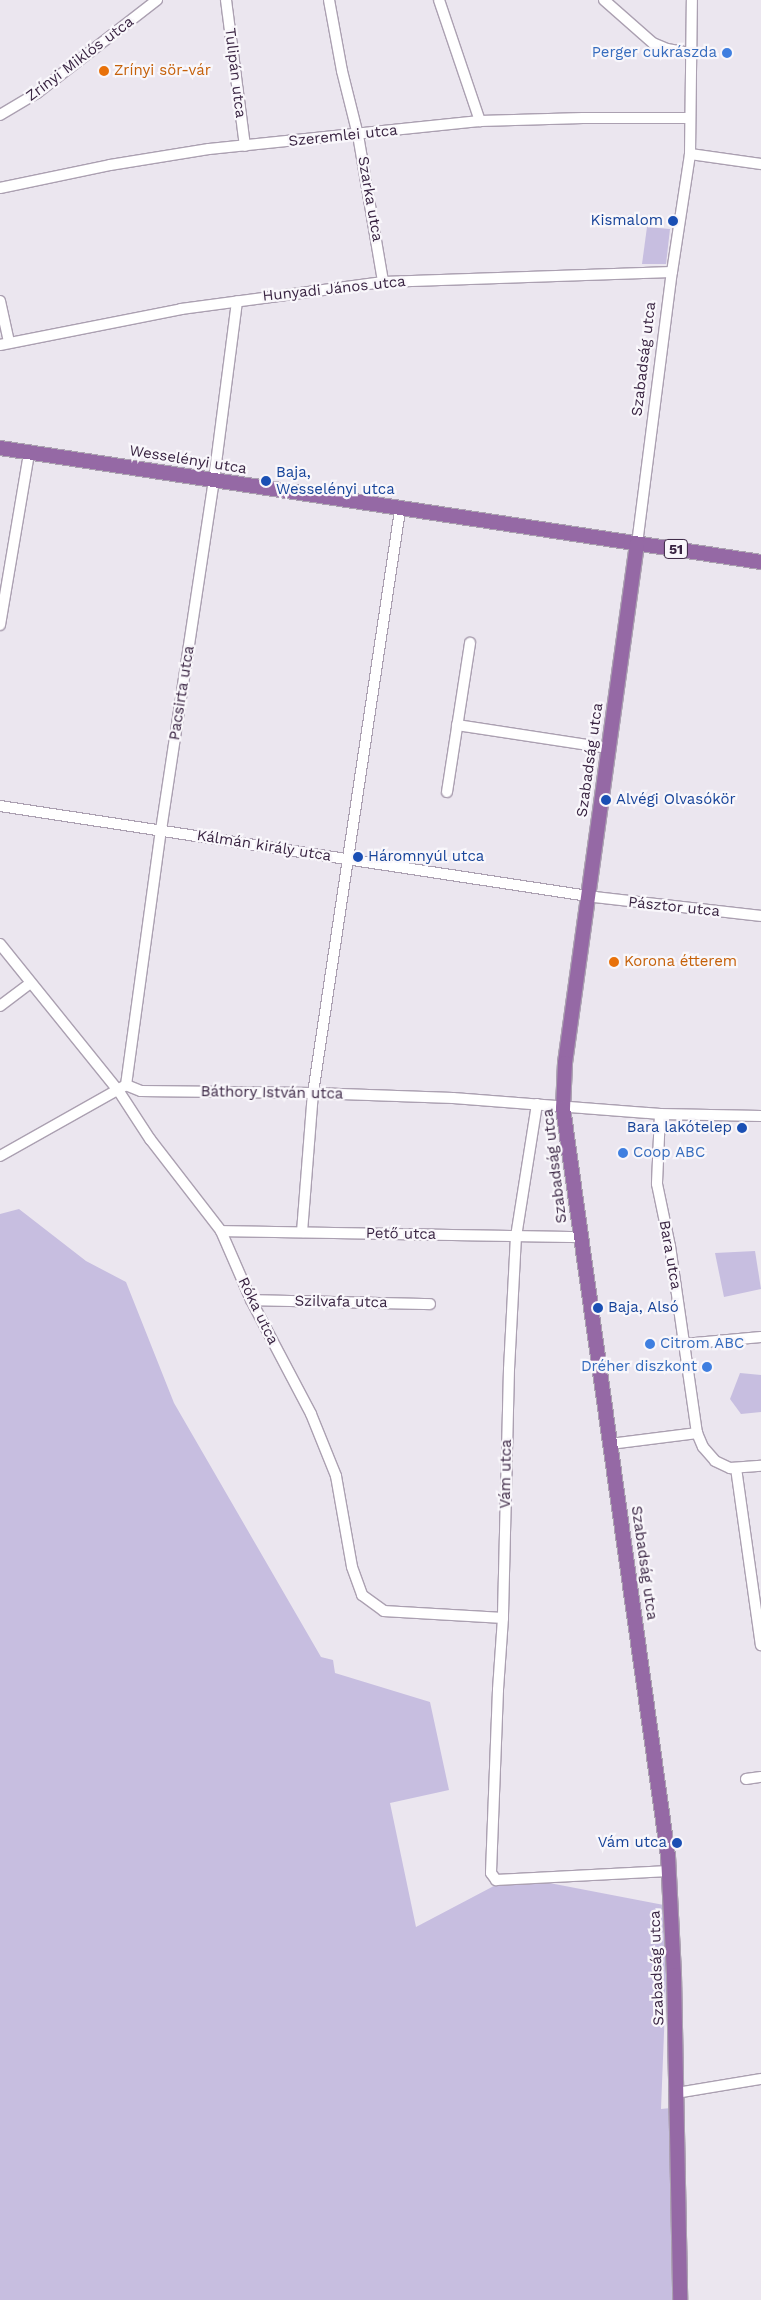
<!DOCTYPE html>
<meta charset="utf-8">
<style>
body{margin:0}
#map{position:relative;width:761px;height:2300px;overflow:hidden;background:#ebe6ef;font-family:"Work Sans",sans-serif}
div>[style]{position:absolute}
.green>*{inset:0;background:#c7bee0}
.roads{filter:drop-shadow(1px 0 #aba0b1) drop-shadow(-1px 0 #aba0b1) drop-shadow(0 1px #aba0b1) drop-shadow(0 -1px #aba0b1)}
.minor>*{height:10px;margin:-5px;padding:0 5px;transform-origin:5px;border-radius:5px;background:#fff}
.major>*{height:14px;margin:-7px;padding:0 7px;transform-origin:7px;border-radius:7px;background:#9569a5}
.dots>*{width:14px;height:14px;translate:-50% -50%;box-sizing:border-box;border:2px solid #f9f7fb;border-radius:50%}
span{translate:-50% -50%;white-space:nowrap;text-align:center;line-height:1.15;-webkit-text-stroke:4.5px #f9f7fb;paint-order:stroke}
.shield-label span{padding:1px 4px;background:#f9f7fb;border:1px solid;border-radius:4px;-webkit-text-stroke-width:0}
.shield-label{font-size:14px;color:#392442;font-weight:700}
.shop-label{font-size:15px;color:#366cbe}
.right{translate:-100% -50%;text-align:right}
.left{translate:0 -50%;text-align:left}
.street-label{font-size:15px;color:#392442}
.food-label{font-size:15px;color:#c56008}
.transit-label{font-size:15px;color:#164399}
</style>
<div id="map">
<div class="green">
<i style="clip-path:polygon(647px 227px,670px 229px,666px 264px,642px 264px)"></i>
<i style="clip-path:polygon(19px 1209px,86px 1261px,126px 1282px,174px 1403px,321px 1657px,333px 1660px,335px 1673px,430px 1702px,449px 1790px,390px 1803px,416px 1927px,513px 1876px,669px 1906px,661px 2109px,671px 2108px,675px 2300px,0 2300px,0 1214px)"></i>
<i style="clip-path:polygon(755px 1251px,761px 1289px,724px 1297px,715px 1253px)"></i>
<i style="clip-path:polygon(740px 1373px,761px 1375px,761px 1412px,741px 1414px,730px 1399px)"></i>
</div>
<div class="roads">
<div class="minor">
<i style="left:226px;top:0;width:147px;rotate:82.6deg"></i>
<i style="left:329px;top:0;width:72px;rotate:79.6deg"></i>
<i style="left:342px;top:71px;width:66px;rotate:76deg"></i>
<i style="left:358px;top:135px;width:149px;rotate:80.3deg"></i>
<i style="left:439px;top:0;width:128px;rotate:71.3deg"></i>
<i style="left:604px;top:0;width:65px;rotate:41.3deg"></i>
<i style="left:653px;top:43px;width:15px;rotate:23deg"></i>
<i style="left:667px;top:49px;width:23px;rotate:10deg"></i>
<i style="left:0;top:115px;width:43px;rotate:-30.7deg"></i>
<i style="left:37px;top:93px;width:152px;rotate:-37.8deg"></i>
<i style="left:690px;top:154px;width:72px;rotate:8deg"></i>
<i style="left:0;top:188px;width:112px;rotate:-11.8deg"></i>
<i style="left:110px;top:165px;width:100px;rotate:-9.2deg"></i>
<i style="left:209px;top:149px;width:272px;rotate:-5.9deg"></i>
<i style="left:480px;top:121px;width:103px;rotate:-1.7deg"></i>
<i style="left:583px;top:118px;width:107px"></i>
<i style="left:0;top:301px;width:42px;rotate:77.6deg"></i>
<i style="left:0;top:345px;width:185px;rotate:-11.2deg"></i>
<i style="left:181px;top:309px;width:204px;rotate:-7.6deg"></i>
<i style="left:383px;top:282px;width:289px;rotate:-2deg"></i>
<i style="left:637px;top:544px;width:274px;rotate:-82.7deg"></i>
<i style="left:672px;top:272px;width:119px;rotate:-81.3deg"></i>
<i style="left:690px;top:154px;width:154px;rotate:-89.3deg"></i>
<i style="left:0;top:625px;width:174px;rotate:-80.4deg"></i>
<i style="left:457px;top:725px;width:153px;rotate:8.7deg"></i>
<i style="left:447px;top:792px;width:151px;rotate:-81.2deg"></i>
<i style="left:0;top:806px;width:602px;rotate:8.7deg"></i>
<i style="left:595px;top:897px;width:167px;rotate:6.5deg"></i>
<i style="left:0;top:944px;width:188px;rotate:51.1deg"></i>
<i style="left:118px;top:1090px;width:59px;rotate:56.9deg"></i>
<i style="left:150px;top:1139px;width:116px;rotate:52.3deg"></i>
<i style="left:221px;top:1231px;width:75px;rotate:66.5deg"></i>
<i style="left:251px;top:1300px;width:129px;rotate:62.2deg"></i>
<i style="left:311px;top:1414px;width:67px;rotate:68deg"></i>
<i style="left:336px;top:1476px;width:92px;rotate:80deg"></i>
<i style="left:352px;top:1567px;width:30px;rotate:70deg"></i>
<i style="left:362px;top:1595px;width:27px;rotate:36deg"></i>
<i style="left:384px;top:1611px;width:119px;rotate:3.4deg"></i>
<i style="left:0;top:1006px;width:38px;rotate:-37deg"></i>
<i style="left:126px;top:1085px;width:257px;rotate:-82.2deg"></i>
<i style="left:161px;top:830px;width:363px;rotate:-81.4deg"></i>
<i style="left:215px;top:471px;width:171px;rotate:-82.6deg"></i>
<i style="left:537px;top:1104px;width:134px;rotate:99deg"></i>
<i style="left:516px;top:1236px;width:133px;rotate:93deg"></i>
<i style="left:509px;top:1369px;width:249px;rotate:91.4deg"></i>
<i style="left:503px;top:1618px;width:72px;rotate:94deg"></i>
<i style="left:498px;top:1690px;width:183px;rotate:92.2deg"></i>
<i style="left:491px;top:1873px;width:9px;rotate:54deg"></i>
<i style="left:496px;top:1880px;width:173px;rotate:-3deg"></i>
<i style="left:660px;top:1114px;width:70px;rotate:92.5deg"></i>
<i style="left:657px;top:1184px;width:63px;rotate:78.2deg"></i>
<i style="left:670px;top:1246px;width:189px;rotate:81.8deg"></i>
<i style="left:697px;top:1433px;width:15px;rotate:67deg"></i>
<i style="left:703px;top:1447px;width:18px;rotate:49deg"></i>
<i style="left:715px;top:1461px;width:17px;rotate:25deg"></i>
<i style="left:730px;top:1468px;width:31px;rotate:-4deg"></i>
<i style="left:0;top:1156px;width:145px;rotate:-29.4deg"></i>
<i style="left:126px;top:1085px;width:16px;rotate:22deg"></i>
<i style="left:141px;top:1091px;width:172px;rotate:0.7deg"></i>
<i style="left:313px;top:1093px;width:140px;rotate:2deg"></i>
<i style="left:453px;top:1098px;width:208px;rotate:4.4deg"></i>
<i style="left:660px;top:1114px;width:101px;rotate:1.1deg"></i>
<i style="left:221px;top:1231px;width:359px;rotate:1deg"></i>
<i style="left:302px;top:1232px;width:139px;rotate:-85.5deg"></i>
<i style="left:313px;top:1093px;width:589px;rotate:-81.51deg"></i>
<i style="left:251px;top:1300px;width:179px;rotate:1.3deg"></i>
<i style="left:684px;top:1344px;width:77px;rotate:-5.2deg"></i>
<i style="left:610px;top:1444px;width:88px;rotate:-7.2deg"></i>
<i style="left:736px;top:1468px;width:179px;rotate:82deg"></i>
<i style="left:746px;top:1779px;width:15px;rotate:-8deg"></i>
<i style="left:676px;top:2093px;width:86px;rotate:-9.4deg"></i>
</div>
<div class="major">
<i style="left:0;top:448px;width:769px;rotate:8.52deg"></i>
<i style="left:637px;top:544px;width:524px;rotate:97.9deg"></i>
<i style="left:565px;top:1063px;width:45px;rotate:92.5deg"></i>
<i style="left:563px;top:1108px;width:755px;rotate:82.01deg"></i>
<i style="left:668px;top:1856px;width:119px;rotate:87.1deg"></i>
<i style="left:674px;top:1975px;width:325px;rotate:88.9deg"></i>
</div>
</div>
<div class="dots">
<i style="left:727px;top:53px;background:#3f7fe0"></i>
<i style="left:104px;top:71px;background:#e8710a"></i>
<i style="left:673px;top:221px;background:#1a4fb4"></i>
<i style="left:266px;top:481px;background:#1a4fb4"></i>
<i style="left:606px;top:800px;background:#1a4fb4"></i>
<i style="left:358px;top:857px;background:#1a4fb4"></i>
<i style="left:614px;top:962px;background:#e8710a"></i>
<i style="left:742px;top:1128px;background:#1a4fb4"></i>
<i style="left:623px;top:1153px;background:#3f7fe0"></i>
<i style="left:598px;top:1308px;background:#1a4fb4"></i>
<i style="left:650px;top:1344px;background:#3f7fe0"></i>
<i style="left:707px;top:1367px;background:#3f7fe0"></i>
<i style="left:677px;top:1843px;background:#1a4fb4"></i>
</div>
<div class="shield-label">
<span style="left:676px;top:549px">51</span>
</div>
<div class="shop-label">
<span class="right" style="left:717px;top:53px">Perger cukrászda</span>
<span class="left" style="left:633px;top:1153px">Coop ABC</span>
<span class="left" style="left:660px;top:1344px">Citrom ABC</span>
<span class="right" style="left:697px;top:1367px">Dréher diszkont</span>
</div>
<div class="street-label">
<span style="left:80px;top:59px;rotate:-37deg">Zrínyi Miklós utca</span>
<span style="left:235px;top:73px;rotate:83deg">Tulipán utca</span>
<span style="left:343px;top:136px;rotate:-6deg">Szeremlei utca</span>
<span style="left:370px;top:199px;rotate:80deg">Szarka utca</span>
<span style="left:334px;top:289px;rotate:-6deg">Hunyadi János utca</span>
<span style="left:644px;top:359px;rotate:-83deg">Szabadság utca</span>
<span style="left:188px;top:460px;rotate:9deg">Wesselényi utca</span>
<span style="left:182px;top:693px;rotate:-81deg">Pacsirta utca</span>
<span style="left:590px;top:760px;rotate:-82deg">Szabadság utca</span>
<span style="left:264px;top:846px;rotate:9deg">Kálmán király utca</span>
<span style="left:674px;top:907px;rotate:6deg">Pásztor utca</span>
<span style="left:272px;top:1093px;rotate:1deg">Báthory István utca</span>
<span style="left:555px;top:1166px;rotate:-97deg">Szabadság utca</span>
<span style="left:401px;top:1234px;rotate:1deg">Pető utca</span>
<span style="left:670px;top:1255px;rotate:80deg">Bara utca</span>
<span style="left:341px;top:1302px;rotate:1deg">Szilvafa utca</span>
<span style="left:258px;top:1311px;rotate:64deg">Róka utca</span>
<span style="left:506px;top:1474px;rotate:-89deg">Vám utca</span>
<span style="left:644px;top:1563px;rotate:82deg">Szabadság utca</span>
<span style="left:657px;top:1968px;rotate:-92deg">Szabadság utca</span>
</div>
<div class="food-label">
<span class="left" style="left:114px;top:71px">Zrínyi sör-vár</span>
<span class="left" style="left:624px;top:962px">Korona étterem</span>
</div>
<div class="transit-label">
<span class="right" style="left:663px;top:221px">Kismalom</span>
<span class="left" style="left:276px;top:481px">Baja,<br>Wesselényi utca</span>
<span class="left" style="left:616px;top:800px">Alvégi Olvasókör</span>
<span class="left" style="left:368px;top:857px">Háromnyúl utca</span>
<span class="right" style="left:732px;top:1128px">Bara lakótelep</span>
<span class="left" style="left:608px;top:1308px">Baja, Alsó</span>
<span class="right" style="left:667px;top:1843px">Vám utca</span>
</div>
</div>
